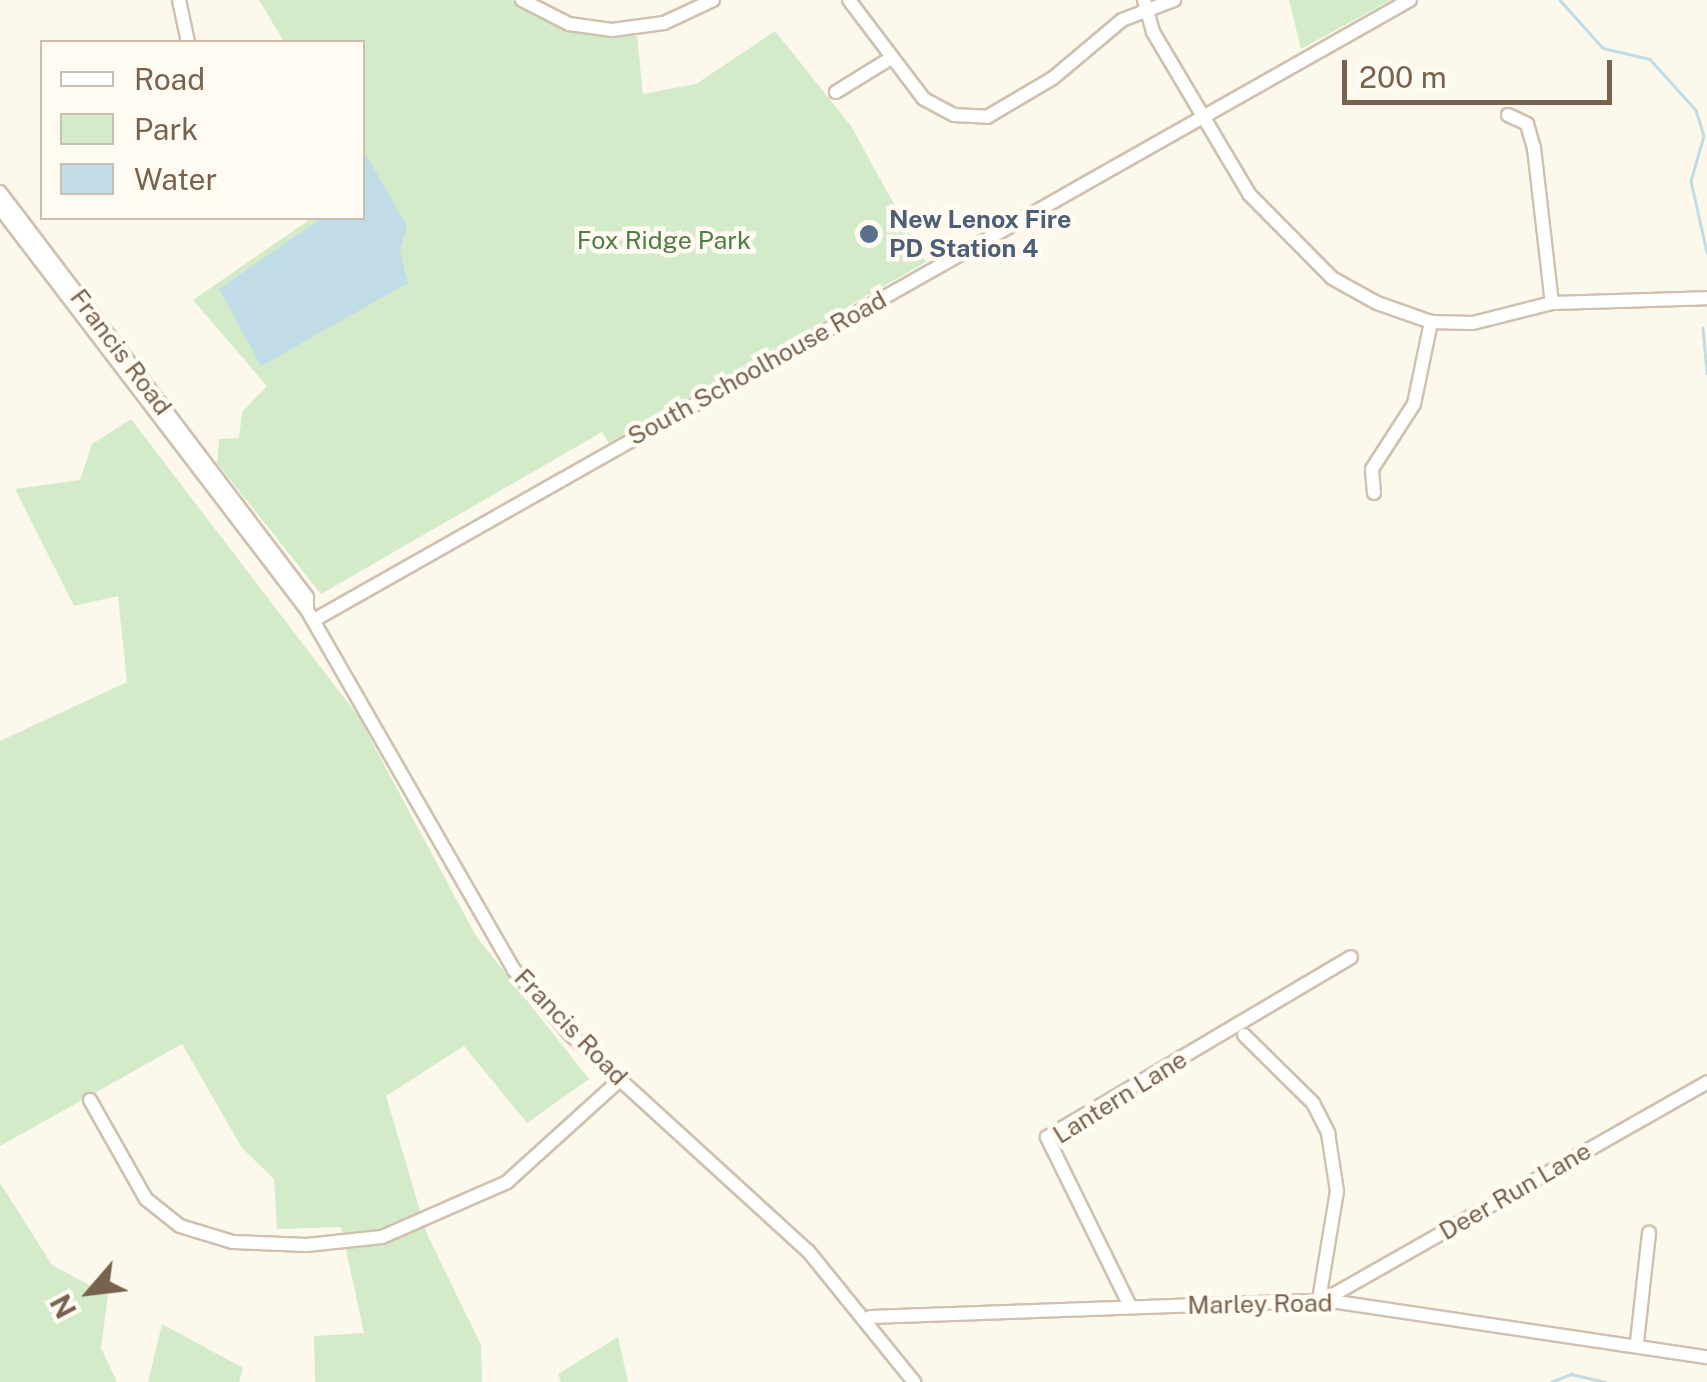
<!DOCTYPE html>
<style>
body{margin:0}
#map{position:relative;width:1707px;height:1382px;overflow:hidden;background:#fcf8ec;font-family:"Public Sans",sans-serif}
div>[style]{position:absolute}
.green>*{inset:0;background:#d3ebc9}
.water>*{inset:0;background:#c0dce6}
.stream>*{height:2.5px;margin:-1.25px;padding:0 1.25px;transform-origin:1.25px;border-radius:1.25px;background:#c0dce6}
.roads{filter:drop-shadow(2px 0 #cfc1b0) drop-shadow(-2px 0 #cfc1b0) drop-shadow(0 2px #cfc1b0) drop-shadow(0 -2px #cfc1b0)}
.minor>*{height:12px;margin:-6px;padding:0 6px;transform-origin:6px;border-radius:6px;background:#fff}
.dots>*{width:28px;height:28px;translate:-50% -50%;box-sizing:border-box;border:5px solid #fffbf2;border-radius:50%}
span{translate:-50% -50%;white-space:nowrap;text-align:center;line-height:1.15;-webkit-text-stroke:9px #fffbf2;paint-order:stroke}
.service-label{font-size:25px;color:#4e5e75;font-weight:700}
.left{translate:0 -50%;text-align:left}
.park-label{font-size:25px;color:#507d46}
.street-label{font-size:25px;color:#78624e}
.legend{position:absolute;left:40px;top:40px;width:325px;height:180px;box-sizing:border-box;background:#fffbf2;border:2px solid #c9beb0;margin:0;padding:12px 18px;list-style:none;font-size:30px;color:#78624e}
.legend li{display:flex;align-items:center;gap:20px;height:50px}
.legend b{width:50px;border:2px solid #c9beb0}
.north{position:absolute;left:40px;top:1242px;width:100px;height:100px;-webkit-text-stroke:8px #fffbf2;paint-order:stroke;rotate:242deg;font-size:28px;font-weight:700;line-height:40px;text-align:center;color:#78624e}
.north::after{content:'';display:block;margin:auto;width:35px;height:45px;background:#78624e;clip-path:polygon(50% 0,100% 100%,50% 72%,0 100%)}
.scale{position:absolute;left:1342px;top:60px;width:270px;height:45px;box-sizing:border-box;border:5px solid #78624e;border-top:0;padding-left:12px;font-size:30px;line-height:35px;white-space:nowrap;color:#78624e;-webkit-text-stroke:8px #fffbf2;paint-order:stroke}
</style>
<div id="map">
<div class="green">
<i style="clip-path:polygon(259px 0,511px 0,571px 30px,637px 36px,643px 94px,696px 84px,775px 31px,851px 126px,926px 262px,609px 443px,602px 432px,321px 594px,217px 463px,219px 439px,239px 438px,242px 412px,267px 386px,193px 300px,312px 218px,362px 218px,362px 42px,284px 42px)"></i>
<i style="clip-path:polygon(1289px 0,1391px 0,1301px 49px)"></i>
<i style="clip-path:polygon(131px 419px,358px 716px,476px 936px,589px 1079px,527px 1123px,464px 1046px,386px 1096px,427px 1234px,481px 1345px,482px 1382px,315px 1382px,314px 1336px,364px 1333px,341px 1227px,277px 1229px,274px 1179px,242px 1148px,182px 1044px,0 1146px,0 741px,127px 682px,118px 596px,74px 606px,15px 489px,80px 480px,92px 444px)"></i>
<i style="clip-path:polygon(0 1183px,52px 1265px,108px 1295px,101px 1348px,117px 1382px,0 1382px)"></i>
<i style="clip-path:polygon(162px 1324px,243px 1368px,239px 1382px,148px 1382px)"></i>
<i style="clip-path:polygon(618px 1337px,628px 1382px,561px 1382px,558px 1374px)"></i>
</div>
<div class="water">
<i style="clip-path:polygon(365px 153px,407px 226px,400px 251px,408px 283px,261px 366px,219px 289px,322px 218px,362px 218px)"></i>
</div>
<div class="stream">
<i style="left:1560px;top:0;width:64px;rotate:48.1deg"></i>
<i style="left:1603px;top:48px;width:48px;rotate:13.2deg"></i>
<i style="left:1650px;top:59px;width:69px;rotate:48deg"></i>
<i style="left:1696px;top:110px;width:27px;rotate:73deg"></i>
<i style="left:1704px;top:136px;width:47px;rotate:106.1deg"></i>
<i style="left:1691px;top:181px;width:73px;rotate:77.3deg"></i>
<i style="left:1703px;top:328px;width:45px;rotate:84.9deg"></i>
<i style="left:1551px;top:1382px;width:22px;rotate:-22deg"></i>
<i style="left:1571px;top:1374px;width:35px;rotate:13deg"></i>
</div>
<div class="roads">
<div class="minor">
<i style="left:179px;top:0;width:43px;rotate:77.9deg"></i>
<i style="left:522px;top:0;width:53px;rotate:27.1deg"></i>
<i style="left:569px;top:24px;width:43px;rotate:7.9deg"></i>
<i style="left:612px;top:30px;width:52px;rotate:-7.7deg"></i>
<i style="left:664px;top:23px;width:54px;rotate:-25.1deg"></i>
<i style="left:849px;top:0;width:124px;rotate:52.9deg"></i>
<i style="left:924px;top:99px;width:34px;rotate:28deg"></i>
<i style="left:954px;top:115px;width:33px;rotate:3deg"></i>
<i style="left:987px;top:117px;width:77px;rotate:-30.6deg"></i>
<i style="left:1053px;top:78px;width:90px;rotate:-40deg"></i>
<i style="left:1122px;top:20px;width:56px;rotate:-21deg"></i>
<i style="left:1144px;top:0;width:33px;rotate:74deg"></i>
<i style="left:1153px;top:32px;width:188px;rotate:59.3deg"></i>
<i style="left:1249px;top:194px;width:118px;rotate:45.3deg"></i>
<i style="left:1332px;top:278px;width:51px;rotate:29.1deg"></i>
<i style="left:1377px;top:303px;width:57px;rotate:19.4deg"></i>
<i style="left:1431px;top:322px;width:42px;rotate:1.4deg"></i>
<i style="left:1473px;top:323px;width:81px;rotate:-14.2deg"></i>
<i style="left:1552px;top:303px;width:155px;rotate:-1.8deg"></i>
<i style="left:836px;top:92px;width:65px;rotate:-31.7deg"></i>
<i style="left:1508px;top:115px;width:21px;rotate:25deg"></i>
<i style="left:1527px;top:124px;width:25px;rotate:74deg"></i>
<i style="left:1534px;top:148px;width:156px;rotate:83.4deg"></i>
<i style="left:0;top:192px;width:508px;rotate:52.84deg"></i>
<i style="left:307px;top:597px;width:13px;rotate:90deg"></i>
<i style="left:0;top:208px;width:506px;rotate:52.63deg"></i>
<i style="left:307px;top:610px;width:415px;rotate:60.1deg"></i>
<i style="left:514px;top:970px;width:85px;rotate:48.8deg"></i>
<i style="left:570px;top:1034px;width:322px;rotate:42.4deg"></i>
<i style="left:808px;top:1251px;width:169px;rotate:51deg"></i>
<i style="left:1374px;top:493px;width:24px;rotate:-95deg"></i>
<i style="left:1372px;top:469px;width:77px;rotate:-57.1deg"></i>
<i style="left:1414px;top:404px;width:84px;rotate:-78.3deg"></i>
<i style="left:314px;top:620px;width:1259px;rotate:-29.5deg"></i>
<i style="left:1244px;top:1035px;width:97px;rotate:44.6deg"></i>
<i style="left:1313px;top:1103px;width:34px;rotate:63deg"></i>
<i style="left:1328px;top:1133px;width:59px;rotate:81.2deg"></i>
<i style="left:1337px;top:1191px;width:110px;rotate:99.4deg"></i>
<i style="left:90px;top:1100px;width:114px;rotate:60.5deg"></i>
<i style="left:146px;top:1199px;width:43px;rotate:38.5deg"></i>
<i style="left:180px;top:1226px;width:55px;rotate:16.8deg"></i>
<i style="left:233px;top:1242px;width:74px;rotate:2.3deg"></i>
<i style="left:307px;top:1245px;width:75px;rotate:-6.1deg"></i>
<i style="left:382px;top:1237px;width:137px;rotate:-23.7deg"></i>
<i style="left:507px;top:1182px;width:152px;rotate:-42.1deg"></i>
<i style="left:1324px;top:1300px;width:441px;rotate:-29.6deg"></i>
<i style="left:1130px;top:1306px;width:188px;rotate:-116.2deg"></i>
<i style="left:1047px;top:1137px;width:353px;rotate:-30.6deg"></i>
<i style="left:870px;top:1317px;width:454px;rotate:-2.1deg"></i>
<i style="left:1324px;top:1300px;width:387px;rotate:8.5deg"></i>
<i style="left:1637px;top:1342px;width:110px;rotate:-83.7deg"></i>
</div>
</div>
<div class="dots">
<i style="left:869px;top:234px;background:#5c6f8a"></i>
</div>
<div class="service-label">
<span class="left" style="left:889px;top:234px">New Lenox Fire<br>PD Station 4</span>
</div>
<div class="park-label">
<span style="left:664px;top:240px">Fox Ridge Park</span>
</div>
<div class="street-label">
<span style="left:121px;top:352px;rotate:53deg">Francis Road</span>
<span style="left:757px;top:368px;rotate:-29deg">South Schoolhouse Road</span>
<span style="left:571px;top:1027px;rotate:46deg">Francis Road</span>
<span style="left:1120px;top:1097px;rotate:-32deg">Lantern Lane</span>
<span style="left:1515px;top:1191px;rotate:-30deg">Deer Run Lane</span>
<span style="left:1260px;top:1304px;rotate:-1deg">Marley Road</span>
</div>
<ul class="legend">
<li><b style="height:12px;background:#fff"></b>Road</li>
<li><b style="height:28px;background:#d3ebc9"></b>Park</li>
<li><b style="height:28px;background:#c0dce6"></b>Water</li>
</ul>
<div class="north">N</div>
<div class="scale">200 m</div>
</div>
